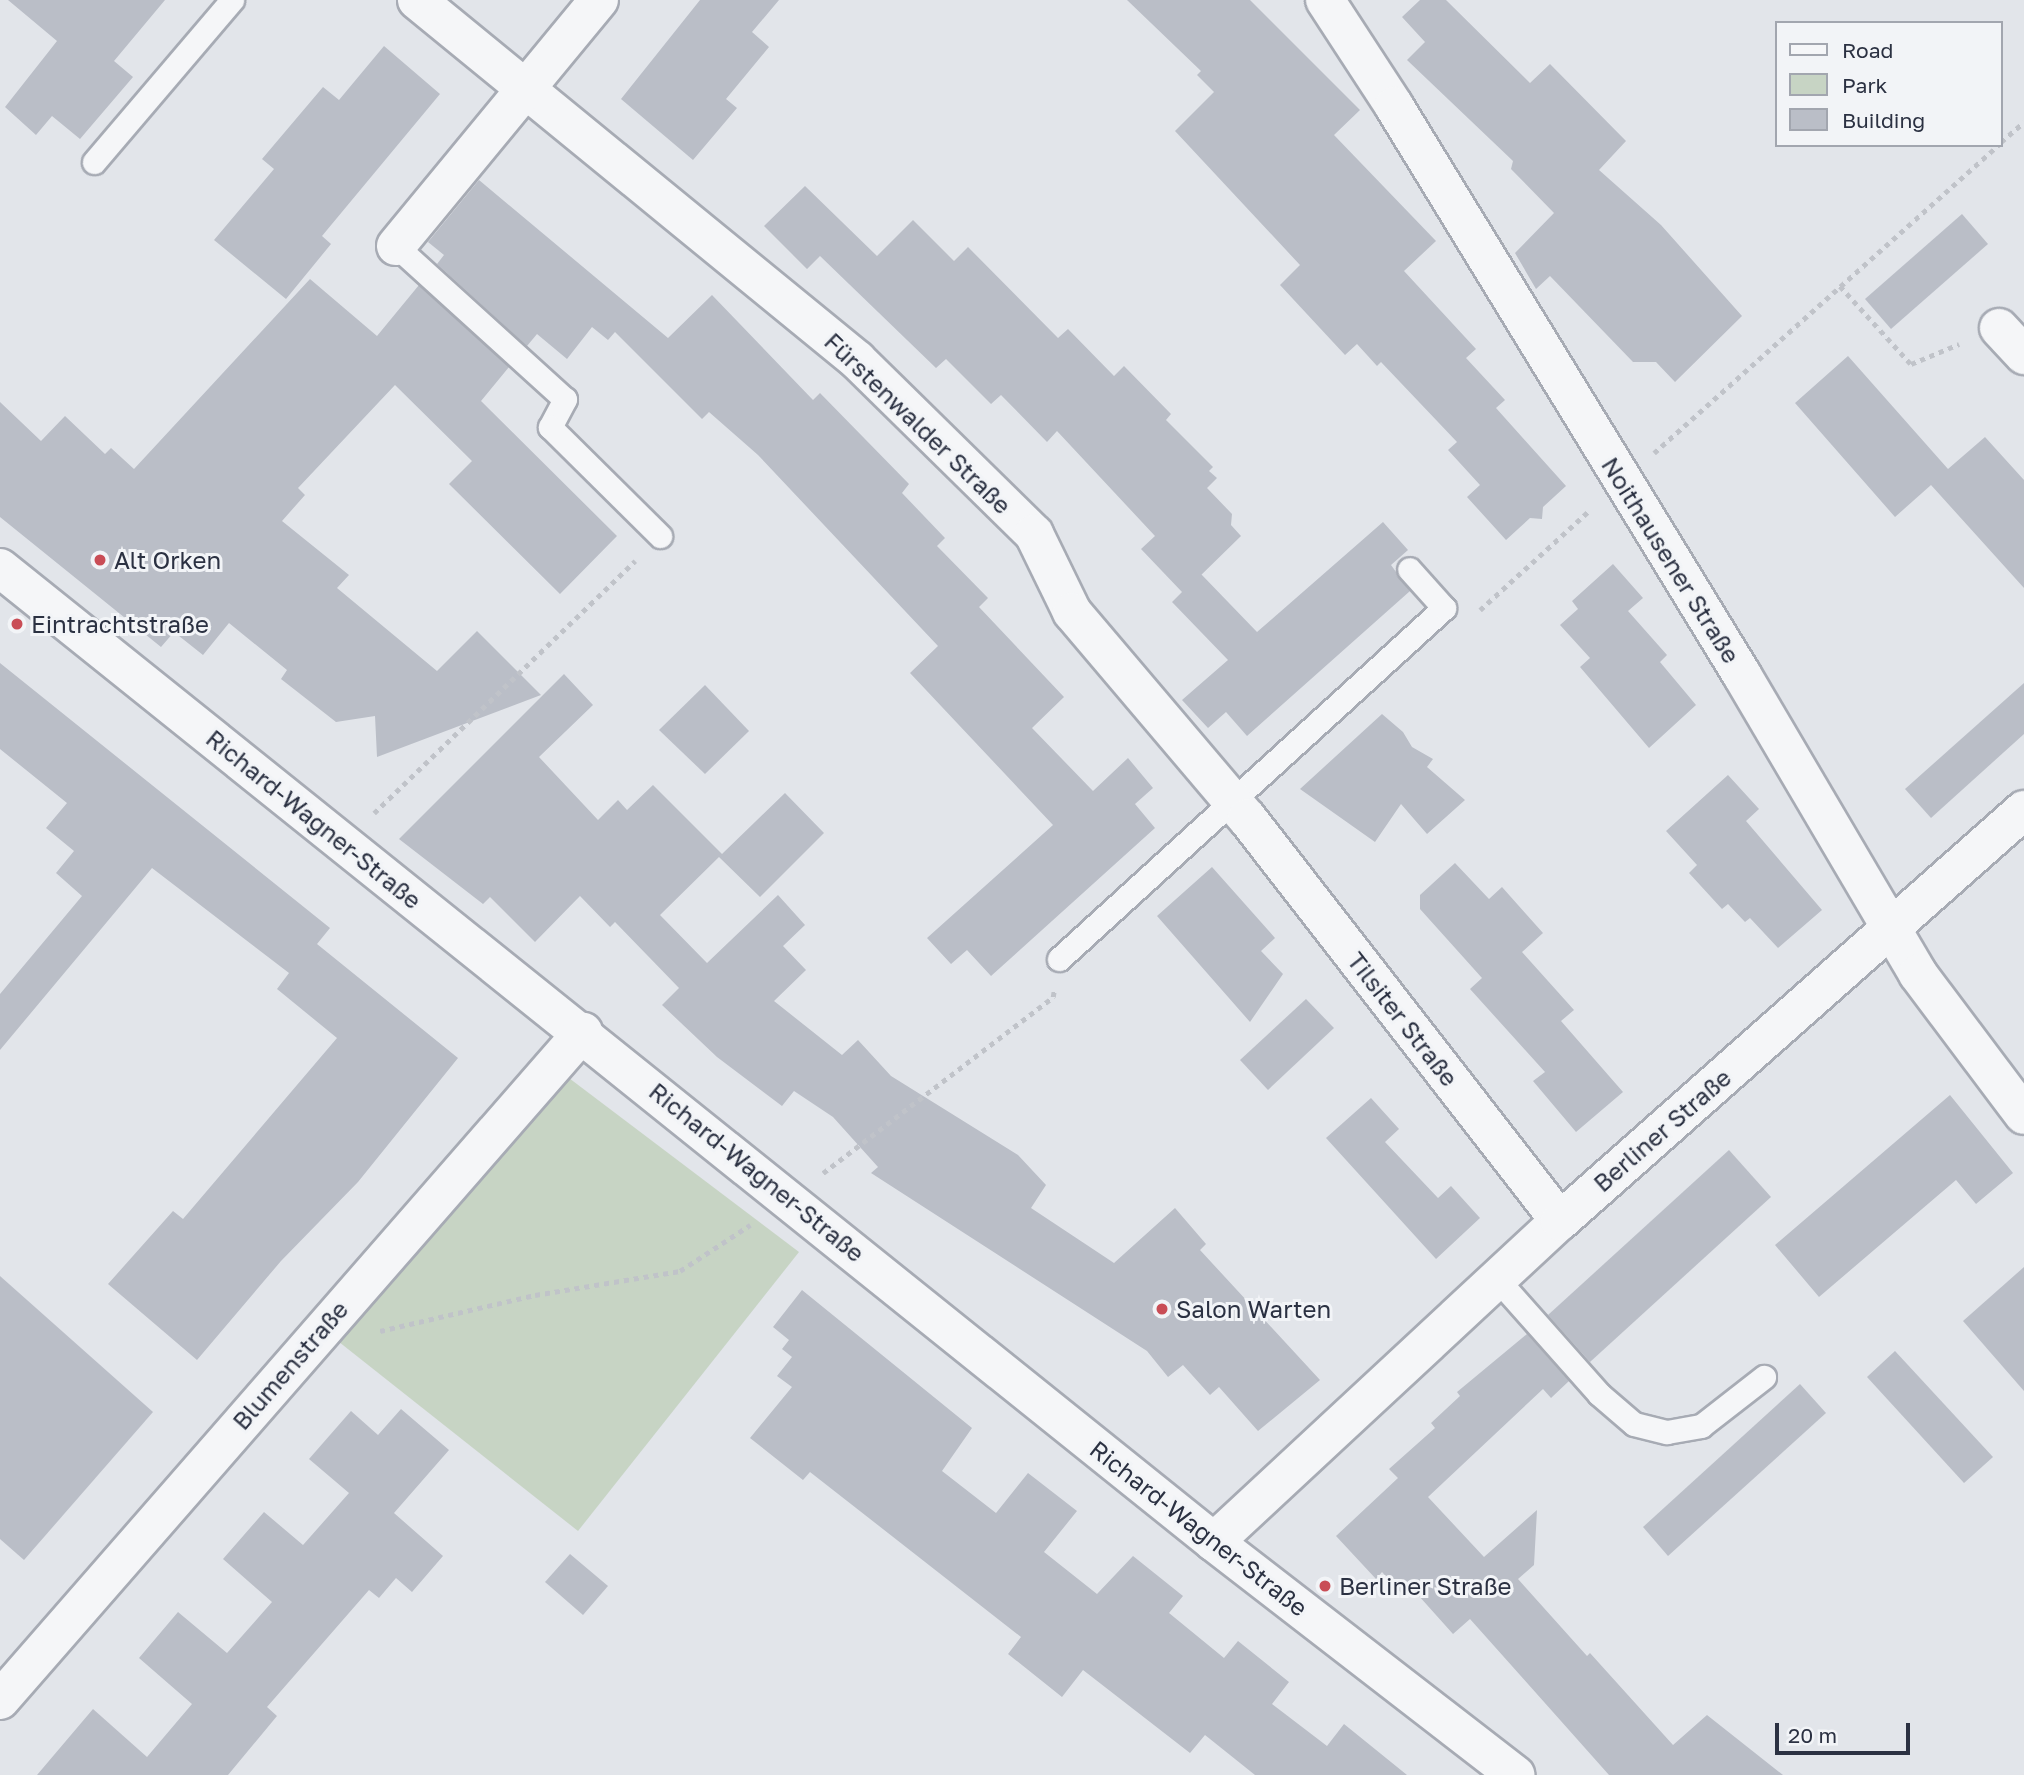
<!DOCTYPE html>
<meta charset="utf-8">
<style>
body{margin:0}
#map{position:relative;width:2024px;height:1775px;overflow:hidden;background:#e2e5ea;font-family:"Golos Text",sans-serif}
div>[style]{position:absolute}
.green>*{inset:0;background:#c7d4c4}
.building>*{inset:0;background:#babec7}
.path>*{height:4.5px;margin-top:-2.25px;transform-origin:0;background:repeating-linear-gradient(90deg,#c0c3c9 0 5px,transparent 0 10px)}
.roads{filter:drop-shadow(2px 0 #a7abb4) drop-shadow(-2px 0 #a7abb4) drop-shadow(0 2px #a7abb4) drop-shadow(0 -2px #a7abb4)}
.lane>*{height:23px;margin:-11.5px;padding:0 11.5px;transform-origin:11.5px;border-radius:11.5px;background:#f5f6f8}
.street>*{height:38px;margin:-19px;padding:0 19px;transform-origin:19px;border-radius:19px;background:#f5f6f8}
.dots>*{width:19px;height:19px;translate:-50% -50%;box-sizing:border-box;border:4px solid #f2f4f7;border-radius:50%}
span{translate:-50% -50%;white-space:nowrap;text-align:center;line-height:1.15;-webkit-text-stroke:6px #f2f4f7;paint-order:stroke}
.street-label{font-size:24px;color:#2b3142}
.poi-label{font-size:24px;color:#2b3142}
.left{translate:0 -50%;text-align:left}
.legend{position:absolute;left:1775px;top:21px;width:228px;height:126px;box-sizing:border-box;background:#f2f4f7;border:2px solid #a2a6af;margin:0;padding:9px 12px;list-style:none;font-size:21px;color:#2b3142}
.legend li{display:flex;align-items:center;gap:14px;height:35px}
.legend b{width:35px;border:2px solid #a2a6af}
.scale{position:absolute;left:1775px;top:1723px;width:135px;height:32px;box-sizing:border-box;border:4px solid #2b3142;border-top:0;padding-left:9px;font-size:21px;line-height:24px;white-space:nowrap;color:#2b3142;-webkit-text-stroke:5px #f2f4f7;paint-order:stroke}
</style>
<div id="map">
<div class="green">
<i style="clip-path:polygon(561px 1072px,799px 1252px,578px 1531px,334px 1338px)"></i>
</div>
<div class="building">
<i style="clip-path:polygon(8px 0,165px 0,114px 61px,133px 77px,80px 139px,52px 116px,36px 135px,5px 107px,57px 41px)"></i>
<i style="clip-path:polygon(700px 0,779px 0,752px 32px,769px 47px,726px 99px,737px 108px,693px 160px,621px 99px)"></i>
<i style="clip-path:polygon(1127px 0,1250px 0,1360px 110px,1334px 135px,1436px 241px,1404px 271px,1476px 349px,1466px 358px,1505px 400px,1496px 408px,1566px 486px,1543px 507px,1542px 519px,1530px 518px,1506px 540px,1467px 497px,1480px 485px,1448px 450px,1457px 442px,1381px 362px,1377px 366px,1357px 344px,1345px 355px,1280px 285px,1300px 265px,1175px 131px,1214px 92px,1197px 75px,1201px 71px)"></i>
<i style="clip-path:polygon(1420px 0,1446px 0,1530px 83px,1550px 64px,1626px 141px,1599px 170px,1661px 225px,1742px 316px,1675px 382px,1656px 362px,1633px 362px,1550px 276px,1536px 289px,1515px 253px,1554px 213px,1511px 169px,1513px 161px,1407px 60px,1425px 42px,1402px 17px)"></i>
<i style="clip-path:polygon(384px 46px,440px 94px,322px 236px,331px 244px,286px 299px,214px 240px,274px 169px,262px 159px,323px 87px,339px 100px)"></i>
<i style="clip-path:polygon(479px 180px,668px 338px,712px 295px,813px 400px,820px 393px,909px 484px,902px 493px,945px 538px,937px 546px,988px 598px,979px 607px,1064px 697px,1032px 728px,1093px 791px,1128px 758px,1153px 788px,1135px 804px,1155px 828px,991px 976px,967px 950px,951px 964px,927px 938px,1053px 825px,910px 673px,938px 646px,758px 455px,709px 412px,702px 419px,615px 332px,608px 340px,592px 327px,567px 359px,537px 334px,527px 346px,437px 264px,444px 255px,428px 242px)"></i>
<i style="clip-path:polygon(805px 186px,877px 256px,913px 220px,954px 261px,968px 247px,1058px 338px,1068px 329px,1114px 376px,1124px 366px,1171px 414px,1166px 420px,1213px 467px,1209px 471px,1217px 478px,1207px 488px,1232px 514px,1231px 525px,1241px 536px,1195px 581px,1201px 574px,1257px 632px,1383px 522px,1408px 550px,1391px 565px,1410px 591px,1247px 736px,1226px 712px,1208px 728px,1182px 700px,1228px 660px,1172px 602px,1182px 592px,1141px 549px,1155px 536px,1057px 431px,1047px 442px,1001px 395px,991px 404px,946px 359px,936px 368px,820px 256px,807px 269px,764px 226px)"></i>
<i style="clip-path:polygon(1962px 214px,1988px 244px,1891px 329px,1865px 299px)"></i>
<i style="clip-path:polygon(310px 279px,377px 336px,419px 285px,509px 367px,481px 401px,617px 536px,560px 594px,449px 484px,472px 461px,395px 385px,298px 488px,305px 495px,282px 521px,349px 575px,337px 588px,437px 671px,477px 631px,541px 695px,377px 757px,375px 716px,336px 722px,281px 679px,287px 670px,229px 623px,203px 655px,174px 632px,161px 647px,0 517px,0 402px,41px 441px,65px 416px,105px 454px,111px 448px,134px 469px)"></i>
<i style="clip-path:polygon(1848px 356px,1948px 469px,1985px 437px,2024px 480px,2024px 588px,1931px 485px,1895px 517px,1795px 403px)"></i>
<i style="clip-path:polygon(1613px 564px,1643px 598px,1628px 611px,1667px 655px,1660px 662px,1696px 705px,1649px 748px,1580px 667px,1590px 658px,1560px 625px,1578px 609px,1572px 601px)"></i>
<i style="clip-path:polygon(0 663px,330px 928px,317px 944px,458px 1058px,358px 1182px,281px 1261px,197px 1360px,108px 1284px,173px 1211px,183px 1219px,337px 1038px,277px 989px,289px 973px,152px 868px,0 1050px,0 994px,82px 896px,56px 873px,74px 851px,46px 828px,67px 803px,0 749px)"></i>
<i style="clip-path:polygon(564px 674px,593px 705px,539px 757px,598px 820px,618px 800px,627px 810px,653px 785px,722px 854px,785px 793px,824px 833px,760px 897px,719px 857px,660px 915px,707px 963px,778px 895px,805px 925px,783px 946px,806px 970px,774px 1001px,842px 1055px,858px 1040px,891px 1076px,1018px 1155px,1046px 1185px,1031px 1208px,1114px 1263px,1175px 1208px,1206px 1244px,1200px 1250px,1320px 1380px,1258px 1431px,1219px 1387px,1210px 1395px,1183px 1365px,1168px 1377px,1147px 1351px,871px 1173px,878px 1167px,833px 1117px,794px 1091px,782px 1106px,717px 1057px,662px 1005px,679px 988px,615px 922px,610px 927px,580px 896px,535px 942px,490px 897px,483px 904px,399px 839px)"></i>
<i style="clip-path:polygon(2024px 683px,2024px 734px,1931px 818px,1905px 789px)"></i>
<i style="clip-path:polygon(705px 685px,749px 731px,705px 774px,659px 730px)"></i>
<i style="clip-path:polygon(1382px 714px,1403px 732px,1412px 747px,1433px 759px,1427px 767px,1465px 800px,1427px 834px,1401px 804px,1375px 842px,1300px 789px)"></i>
<i style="clip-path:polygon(1728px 775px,1759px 809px,1746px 821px,1822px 910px,1778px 948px,1750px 918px,1745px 922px,1728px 904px,1722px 909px,1689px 873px,1697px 865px,1666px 831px)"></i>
<i style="clip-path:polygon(1455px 863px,1489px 899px,1502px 887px,1543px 933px,1522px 952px,1574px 1010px,1561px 1021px,1623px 1092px,1576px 1132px,1533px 1081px,1545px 1072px,1470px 989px,1482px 978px,1420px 909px,1420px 895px)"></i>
<i style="clip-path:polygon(1212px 867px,1275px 938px,1261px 951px,1283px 974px,1250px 1022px,1157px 916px)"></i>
<i style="clip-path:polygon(1306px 999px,1334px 1028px,1268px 1090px,1240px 1060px)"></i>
<i style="clip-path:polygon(1950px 1095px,2013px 1173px,1976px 1204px,1956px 1180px,1819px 1297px,1775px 1245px)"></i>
<i style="clip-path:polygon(1371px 1098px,1399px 1129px,1385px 1142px,1438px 1198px,1451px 1186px,1480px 1218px,1436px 1259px,1326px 1138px)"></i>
<i style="clip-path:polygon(1729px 1150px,1771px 1197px,1590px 1362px,1548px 1315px)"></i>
<i style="clip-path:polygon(2024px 1267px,2024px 1391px,1963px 1321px)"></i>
<i style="clip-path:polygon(0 1276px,153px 1412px,24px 1560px,0 1539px)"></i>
<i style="clip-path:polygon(802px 1290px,972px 1428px,942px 1471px,996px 1513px,1028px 1473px,1077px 1511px,1044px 1552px,1097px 1594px,1133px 1556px,1183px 1596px,1169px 1613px,1224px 1658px,1238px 1641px,1289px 1682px,1272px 1704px,1327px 1746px,1344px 1724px,1407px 1775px,1255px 1775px,1205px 1735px,1190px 1753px,1083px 1670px,1062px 1697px,1008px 1654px,1021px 1637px,810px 1472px,803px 1480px,750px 1438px,792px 1387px,777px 1376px,792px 1357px,782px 1349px,789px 1340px,773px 1327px)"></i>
<i style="clip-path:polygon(1527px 1334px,1569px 1381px,1551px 1398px,1543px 1389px,1428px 1497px,1484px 1557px,1537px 1510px,1534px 1565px,1518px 1579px,1587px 1656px,1590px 1653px,1673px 1745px,1707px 1715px,1783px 1775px,1609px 1775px,1470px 1619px,1453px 1634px,1410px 1586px,1402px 1594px,1382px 1572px,1376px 1579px,1336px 1536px,1398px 1478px,1389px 1469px,1435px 1428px,1431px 1423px,1460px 1396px,1457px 1392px)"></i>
<i style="clip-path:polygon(1895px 1351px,1993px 1457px,1964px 1483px,1867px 1377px)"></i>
<i style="clip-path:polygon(1800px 1384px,1826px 1413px,1668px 1556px,1643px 1527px)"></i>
<i style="clip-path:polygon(401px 1409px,449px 1450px,394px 1513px,443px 1556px,412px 1592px,396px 1578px,379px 1598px,369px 1590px,267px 1707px,277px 1716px,228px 1775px,37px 1775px,93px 1709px,147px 1757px,192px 1704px,139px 1658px,178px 1612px,227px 1653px,272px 1602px,223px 1559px,264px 1512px,303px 1545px,349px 1493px,309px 1459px,351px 1411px,378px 1435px)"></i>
<i style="clip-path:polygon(570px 1554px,608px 1586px,583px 1615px,545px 1582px)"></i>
</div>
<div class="path">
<i style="left:2001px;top:142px;width:30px;rotate:-41deg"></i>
<i style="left:1840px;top:286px;width:105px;rotate:47.7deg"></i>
<i style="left:1911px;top:364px;width:52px;rotate:-22.6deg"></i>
<i style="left:1654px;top:453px;width:462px;rotate:-41.8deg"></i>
<i style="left:1480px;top:610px;width:149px;rotate:-42.3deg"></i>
<i style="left:374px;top:813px;width:363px;rotate:-44deg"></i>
<i style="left:823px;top:1173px;width:290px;rotate:-37.4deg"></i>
<i style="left:1053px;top:997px;width:6px;rotate:-81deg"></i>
<i style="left:380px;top:1331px;width:159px;rotate:-13.1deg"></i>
<i style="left:535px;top:1295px;width:147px;rotate:-9.4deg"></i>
<i style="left:680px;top:1271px;width:84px;rotate:-33.3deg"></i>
</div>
<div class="roads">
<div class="lane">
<i style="left:94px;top:162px;width:213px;rotate:-49.6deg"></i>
<i style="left:396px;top:246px;width:228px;rotate:42.2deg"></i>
<i style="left:565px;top:399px;width:32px;rotate:118deg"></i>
<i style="left:550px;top:427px;width:155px;rotate:44.7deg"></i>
<i style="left:1059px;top:959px;width:521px;rotate:-42.36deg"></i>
<i style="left:1444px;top:608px;width:52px;rotate:-131.9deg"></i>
<i style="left:1497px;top:1279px;width:154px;rotate:48.4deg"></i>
<i style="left:1599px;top:1394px;width:46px;rotate:40.6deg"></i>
<i style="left:1634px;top:1424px;width:34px;rotate:14deg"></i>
<i style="left:1667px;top:1432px;width:35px;rotate:-10deg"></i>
<i style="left:1701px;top:1426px;width:80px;rotate:-37.9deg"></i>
</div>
<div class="street">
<i style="left:417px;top:0;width:569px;rotate:39.29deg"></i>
<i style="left:857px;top:360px;width:248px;rotate:44.5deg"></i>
<i style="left:1034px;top:534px;width:87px;rotate:64deg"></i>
<i style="left:1072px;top:612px;width:270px;rotate:49.7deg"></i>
<i style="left:1247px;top:818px;width:510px;rotate:52.16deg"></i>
<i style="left:1325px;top:0;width:126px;rotate:56.9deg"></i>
<i style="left:1394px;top:106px;width:667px;rotate:58.55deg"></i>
<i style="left:1742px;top:675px;width:347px;rotate:59.5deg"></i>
<i style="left:1918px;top:974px;width:176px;rotate:53.1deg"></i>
<i style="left:396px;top:246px;width:319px;rotate:-50.5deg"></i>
<i style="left:1999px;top:328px;width:37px;rotate:47deg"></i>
<i style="left:0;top:568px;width:1556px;rotate:38.74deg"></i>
<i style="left:1214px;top:1542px;width:381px;rotate:37.7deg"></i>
<i style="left:1214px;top:1542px;width:472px;rotate:-42.9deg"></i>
<i style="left:1560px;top:1221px;width:620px;rotate:-41.53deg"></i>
<i style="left:0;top:1700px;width:887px;rotate:-48.89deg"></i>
</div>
</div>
<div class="dots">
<i style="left:100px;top:560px;background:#c94d56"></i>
<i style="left:17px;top:624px;background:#c94d56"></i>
<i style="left:1162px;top:1309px;background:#c94d56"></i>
<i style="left:1325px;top:1586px;background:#c94d56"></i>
</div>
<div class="street-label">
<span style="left:918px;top:423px;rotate:44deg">Fürstenwalder Straße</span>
<span style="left:1671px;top:560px;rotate:58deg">Noithausener Straße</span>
<span style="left:314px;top:819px;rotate:39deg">Richard-Wagner-Straße</span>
<span style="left:1403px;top:1019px;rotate:52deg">Tilsiter Straße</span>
<span style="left:1662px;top:1130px;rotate:-41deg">Berliner Straße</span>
<span style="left:757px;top:1172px;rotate:39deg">Richard-Wagner-Straße</span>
<span style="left:290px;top:1365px;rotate:-49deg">Blumenstraße</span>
<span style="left:1199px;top:1528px;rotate:38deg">Richard-Wagner-Straße</span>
</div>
<div class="poi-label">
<span class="left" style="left:114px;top:560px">Alt Orken</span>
<span class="left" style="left:31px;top:624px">Eintrachtstraße</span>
<span class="left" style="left:1176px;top:1309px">Salon Warten</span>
<span class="left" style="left:1339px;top:1586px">Berliner Straße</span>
</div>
<ul class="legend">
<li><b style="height:9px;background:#f5f6f8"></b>Road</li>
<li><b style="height:19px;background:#c7d4c4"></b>Park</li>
<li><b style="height:19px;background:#babec7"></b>Building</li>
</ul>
<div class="scale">20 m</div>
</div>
